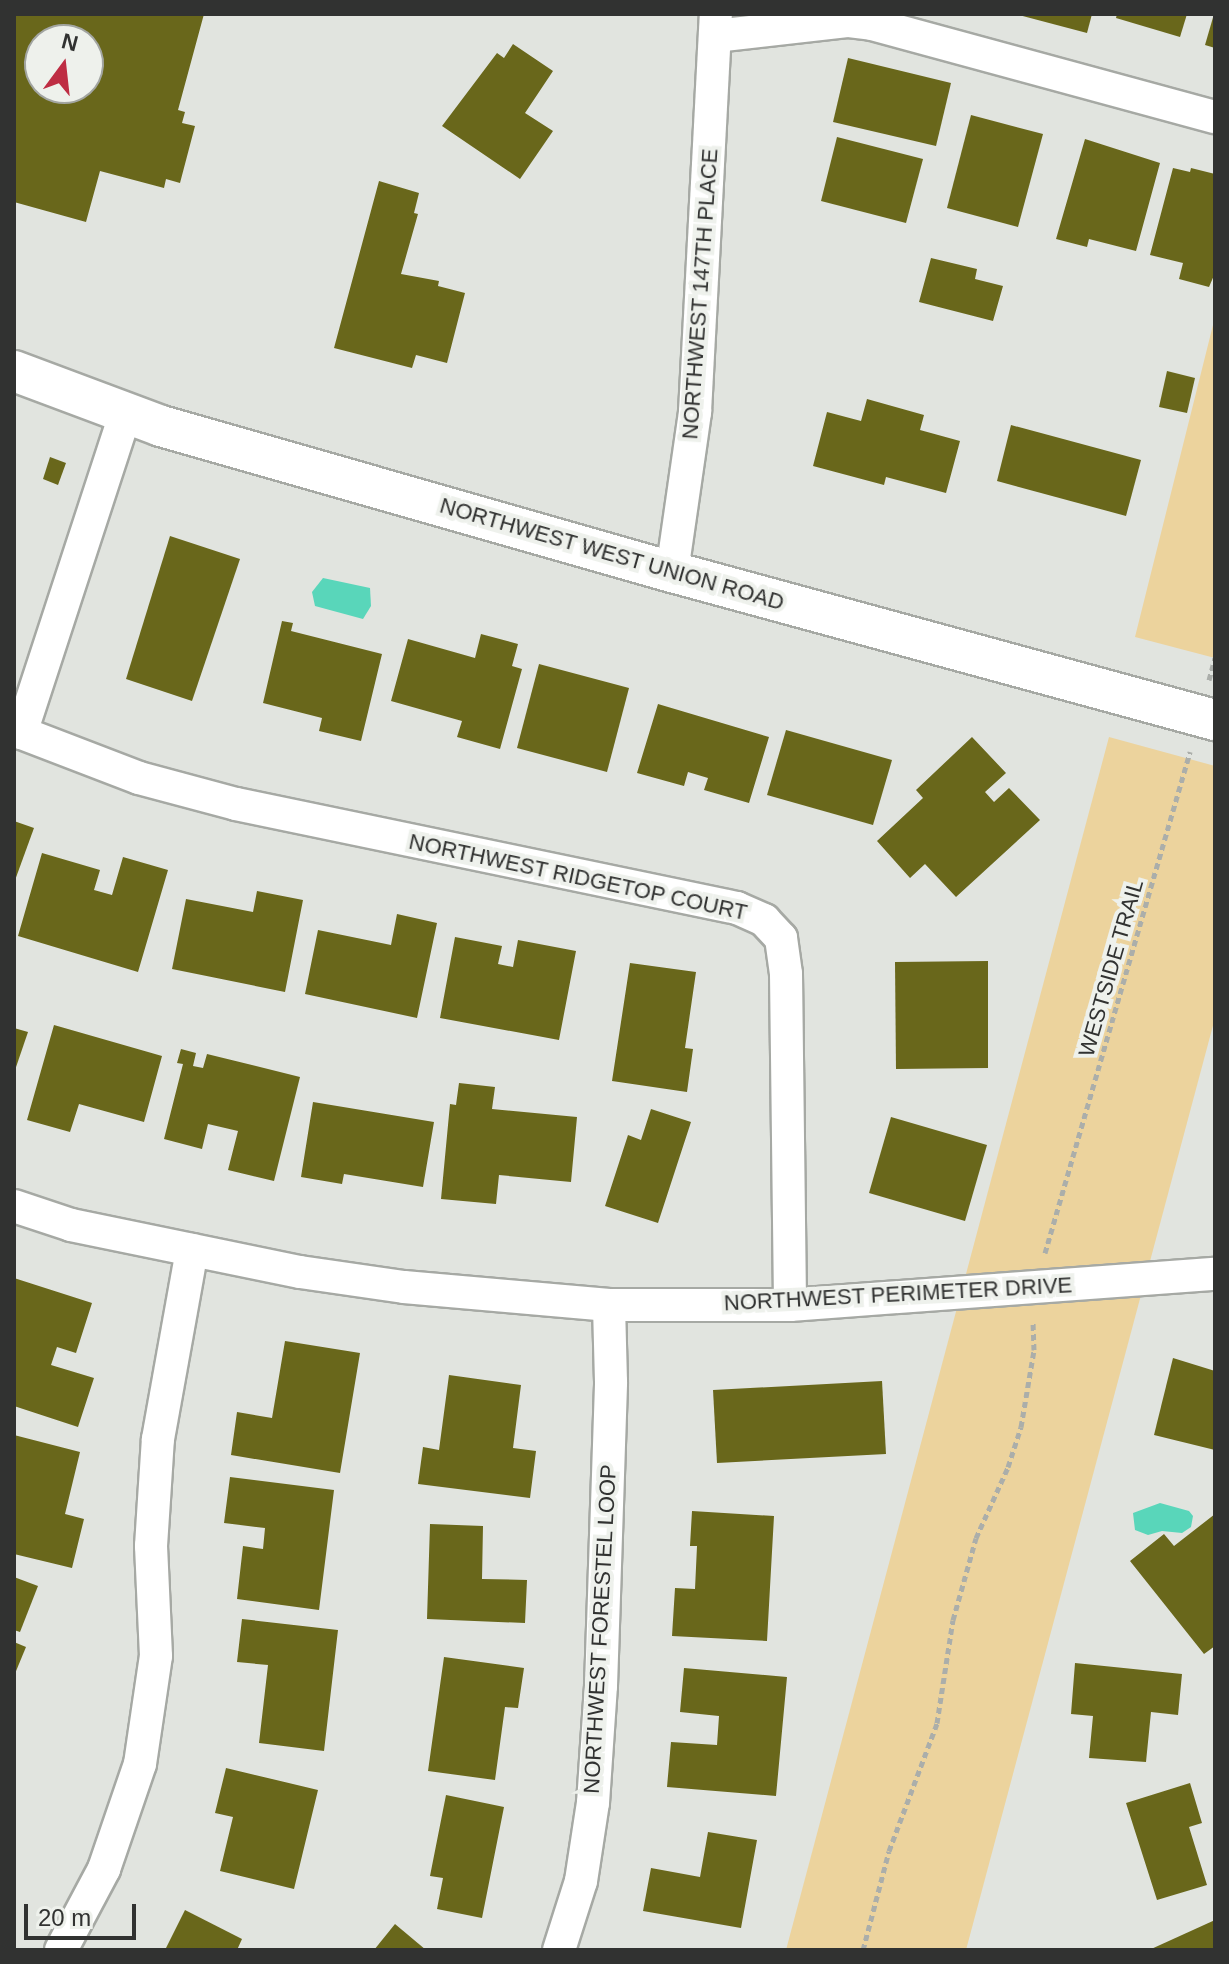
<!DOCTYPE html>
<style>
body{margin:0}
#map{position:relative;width:1229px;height:1964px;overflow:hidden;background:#e1e4df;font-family:Helvetica,sans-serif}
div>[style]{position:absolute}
.green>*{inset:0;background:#ecd39d}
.water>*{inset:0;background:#59d6ba}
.building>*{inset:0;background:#69671b}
.path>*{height:5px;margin-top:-2.5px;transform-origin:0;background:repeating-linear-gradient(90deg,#abaeaa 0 6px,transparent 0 10px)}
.roads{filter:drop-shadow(2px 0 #a6a9a4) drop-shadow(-2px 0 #a6a9a4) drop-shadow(0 2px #a6a9a4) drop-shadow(0 -2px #a6a9a4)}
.minor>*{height:32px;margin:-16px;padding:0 16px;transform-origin:16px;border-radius:16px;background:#fff}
.tertiary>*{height:40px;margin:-20px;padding:0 20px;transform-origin:20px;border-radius:20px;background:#fff}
span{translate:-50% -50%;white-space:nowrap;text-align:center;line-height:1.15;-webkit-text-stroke:8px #eef1ec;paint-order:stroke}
.street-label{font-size:22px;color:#313231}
.frame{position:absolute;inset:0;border:16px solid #313231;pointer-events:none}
.north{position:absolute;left:24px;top:24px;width:80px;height:80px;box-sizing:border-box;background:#eef1ec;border:2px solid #a2a5a1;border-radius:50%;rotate:15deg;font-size:22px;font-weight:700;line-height:32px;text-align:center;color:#313231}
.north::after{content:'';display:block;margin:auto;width:28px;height:36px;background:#be2d43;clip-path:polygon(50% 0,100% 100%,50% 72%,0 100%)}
.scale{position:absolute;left:24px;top:1904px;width:112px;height:36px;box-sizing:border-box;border:4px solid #313231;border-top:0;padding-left:10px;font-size:24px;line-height:28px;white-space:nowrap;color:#313231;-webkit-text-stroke:6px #eef1ec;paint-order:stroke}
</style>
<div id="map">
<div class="green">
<i style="clip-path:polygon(1215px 317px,1215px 658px,1135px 637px)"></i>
<i style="clip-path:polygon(1109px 737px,1215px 766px,1215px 1018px,966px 1950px,786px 1950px)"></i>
</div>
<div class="water">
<i style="clip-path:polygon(323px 578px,370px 588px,371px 606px,363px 619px,315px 606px,312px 592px)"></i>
<i style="clip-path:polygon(1160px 1503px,1189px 1511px,1193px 1516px,1191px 1527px,1182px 1533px,1162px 1531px,1148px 1535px,1135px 1530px,1133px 1513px)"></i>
</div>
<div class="building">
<i style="clip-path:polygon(evenodd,14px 14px,204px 14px,178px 110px,185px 112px,182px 123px,195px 126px,180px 183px,166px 179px,164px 188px,100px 171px,86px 222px,14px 202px,14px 14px,40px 40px,88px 40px,88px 88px,40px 88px,40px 40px)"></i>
<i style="clip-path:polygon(1015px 14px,1092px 14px,1087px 33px)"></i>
<i style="clip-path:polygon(1117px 14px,1187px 14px,1180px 37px,1116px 18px)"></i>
<i style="clip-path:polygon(1214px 14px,1215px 14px,1215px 48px,1205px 45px)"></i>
<i style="clip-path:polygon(513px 44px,553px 71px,525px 113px,553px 131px,520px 179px,442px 126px,497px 53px,504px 58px)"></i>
<i style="clip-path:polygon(848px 58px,951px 83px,936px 146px,833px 122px)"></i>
<i style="clip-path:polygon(971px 115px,1043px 134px,1018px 227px,947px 208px)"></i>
<i style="clip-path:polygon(837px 137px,923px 159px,906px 223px,821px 201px)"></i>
<i style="clip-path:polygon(1085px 139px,1160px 163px,1136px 251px,1089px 239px,1087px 247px,1056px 239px)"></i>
<i style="clip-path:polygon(1173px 168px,1190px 172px,1191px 168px,1215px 174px,1215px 273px,1209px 287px,1179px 279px,1183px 263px,1150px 255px)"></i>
<i style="clip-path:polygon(379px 181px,419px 193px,414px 213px,418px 214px,401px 274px,439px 281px,438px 286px,465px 293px,447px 363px,416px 355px,412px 368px,334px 348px)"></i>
<i style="clip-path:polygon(931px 258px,977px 269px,975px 279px,1003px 286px,993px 321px,919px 302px)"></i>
<i style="clip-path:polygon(1167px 371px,1195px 378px,1187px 413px,1159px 407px)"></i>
<i style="clip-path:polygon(867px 399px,924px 415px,920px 430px,960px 441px,946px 493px,886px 477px,884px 485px,813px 466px,827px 412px,861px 421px)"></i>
<i style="clip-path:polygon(1011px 425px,1141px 460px,1126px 516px,997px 481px)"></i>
<i style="clip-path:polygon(50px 457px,66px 463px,58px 485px,43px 479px)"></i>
<i style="clip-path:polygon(170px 536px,240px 559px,192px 701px,126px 679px)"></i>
<i style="clip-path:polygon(282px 621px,293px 623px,291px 631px,382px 654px,361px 741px,319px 731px,322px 718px,263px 703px)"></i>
<i style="clip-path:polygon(481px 634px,518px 644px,512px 666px,522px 669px,500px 749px,457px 737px,462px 721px,391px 701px,408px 639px,475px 658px)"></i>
<i style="clip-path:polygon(539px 664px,629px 688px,607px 772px,517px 748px)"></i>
<i style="clip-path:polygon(658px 704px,769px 737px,749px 803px,704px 790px,708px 778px,688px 772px,684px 786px,637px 773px)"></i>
<i style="clip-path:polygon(786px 730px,892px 760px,873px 825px,767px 795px)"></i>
<i style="clip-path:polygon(972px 737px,1006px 773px,985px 792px,994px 802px,1009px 788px,1040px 820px,956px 897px,925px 864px,910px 878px,877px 841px,923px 798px,916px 790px)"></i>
<i style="clip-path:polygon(14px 821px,34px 828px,14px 883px)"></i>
<i style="clip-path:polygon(42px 853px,100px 870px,94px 890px,112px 895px,123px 857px,168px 870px,138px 972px,18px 936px)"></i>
<i style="clip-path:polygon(257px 891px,303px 900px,285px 992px,172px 969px,186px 899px,253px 912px)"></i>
<i style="clip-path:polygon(397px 914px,437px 923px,417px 1018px,305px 994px,318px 930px,391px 945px)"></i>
<i style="clip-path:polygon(455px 937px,502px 946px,498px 964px,513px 967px,518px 940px,576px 951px,559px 1040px,440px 1018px)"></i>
<i style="clip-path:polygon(988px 961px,988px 1068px,896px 1069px,895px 962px)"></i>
<i style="clip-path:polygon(630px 963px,696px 972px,685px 1048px,693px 1049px,687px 1092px,612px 1081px)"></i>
<i style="clip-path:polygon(54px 1025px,162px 1056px,144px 1122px,79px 1104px,70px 1132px,27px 1120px)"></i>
<i style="clip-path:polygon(14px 1028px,28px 1032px,14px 1073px)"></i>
<i style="clip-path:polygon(181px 1049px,196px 1053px,193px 1066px,203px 1068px,207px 1054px,300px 1077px,274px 1181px,228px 1170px,238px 1131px,208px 1124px,202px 1149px,164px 1139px,183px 1064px,177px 1063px)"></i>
<i style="clip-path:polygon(459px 1083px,495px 1087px,492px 1109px,577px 1117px,571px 1182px,499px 1175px,496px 1204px,441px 1199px,450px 1104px,456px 1105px)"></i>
<i style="clip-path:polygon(313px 1102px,434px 1122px,423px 1187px,344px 1174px,342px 1184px,301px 1177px)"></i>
<i style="clip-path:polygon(651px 1109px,691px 1122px,658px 1223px,605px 1206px,628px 1135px,641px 1140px)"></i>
<i style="clip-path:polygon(891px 1117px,987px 1145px,965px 1221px,869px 1193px)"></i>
<i style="clip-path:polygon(14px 1278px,92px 1303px,76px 1353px,57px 1347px,51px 1365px,94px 1378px,78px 1427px,14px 1406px)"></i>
<i style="clip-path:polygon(285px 1341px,360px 1353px,340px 1473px,231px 1455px,237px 1412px,272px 1418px)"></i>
<i style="clip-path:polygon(1173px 1358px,1215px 1371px,1215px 1450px,1154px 1435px)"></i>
<i style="clip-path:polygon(449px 1375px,521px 1385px,513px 1448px,536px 1451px,530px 1498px,418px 1484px,423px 1447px,439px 1450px)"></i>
<i style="clip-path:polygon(882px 1381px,886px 1454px,717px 1463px,713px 1390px)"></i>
<i style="clip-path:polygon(14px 1435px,80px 1452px,65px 1514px,84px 1519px,72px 1568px,14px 1554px)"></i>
<i style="clip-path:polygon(230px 1477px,334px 1490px,319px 1610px,237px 1599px,243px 1546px,263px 1549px,265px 1528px,224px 1523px)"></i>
<i style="clip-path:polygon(692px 1511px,774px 1516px,767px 1641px,672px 1636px,675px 1588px,695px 1589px,697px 1546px,690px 1546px)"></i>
<i style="clip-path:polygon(1215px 1514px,1215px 1646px,1204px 1654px,1130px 1561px,1164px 1534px,1174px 1546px)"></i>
<i style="clip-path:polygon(430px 1524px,483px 1526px,482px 1579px,527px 1580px,525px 1623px,427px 1619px)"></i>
<i style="clip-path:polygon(14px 1577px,38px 1586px,20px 1632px,14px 1630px)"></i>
<i style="clip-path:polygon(242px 1619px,338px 1630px,324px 1751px,259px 1743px,268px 1665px,237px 1662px)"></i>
<i style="clip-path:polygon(14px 1642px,26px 1647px,14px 1676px)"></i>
<i style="clip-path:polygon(444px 1657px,524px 1668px,518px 1708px,505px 1707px,495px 1780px,428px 1771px)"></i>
<i style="clip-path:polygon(1075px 1663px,1182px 1674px,1178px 1715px,1151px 1712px,1146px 1762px,1089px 1758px,1093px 1716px,1071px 1714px)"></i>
<i style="clip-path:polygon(684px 1668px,787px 1677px,776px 1796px,667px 1787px,671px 1742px,717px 1745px,719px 1716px,680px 1712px)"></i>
<i style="clip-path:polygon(226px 1768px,318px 1790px,294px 1889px,220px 1871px,233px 1817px,215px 1813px)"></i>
<i style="clip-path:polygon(1190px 1783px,1202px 1823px,1189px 1827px,1207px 1885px,1157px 1900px,1126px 1803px)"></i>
<i style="clip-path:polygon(446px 1795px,504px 1807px,482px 1918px,437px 1909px,443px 1878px,430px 1876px)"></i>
<i style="clip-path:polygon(708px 1832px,757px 1840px,741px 1928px,643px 1911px,651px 1868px,700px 1877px)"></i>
<i style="clip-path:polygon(185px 1910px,242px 1939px,237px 1950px,166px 1948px)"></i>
<i style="clip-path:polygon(1215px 1920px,1215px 1950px,1149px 1950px)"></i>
<i style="clip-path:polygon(395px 1924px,426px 1950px,374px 1950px)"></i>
</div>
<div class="path">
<i style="left:1209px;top:680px;width:23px;rotate:-75deg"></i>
<i style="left:1045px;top:1253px;width:522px;rotate:-73.86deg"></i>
<i style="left:863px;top:1950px;width:102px;rotate:-75.3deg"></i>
<i style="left:889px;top:1851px;width:137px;rotate:-69.4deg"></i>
<i style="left:937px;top:1723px;width:104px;rotate:-81.2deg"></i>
<i style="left:953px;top:1620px;width:85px;rotate:-74.3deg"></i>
<i style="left:976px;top:1538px;width:78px;rotate:-65.7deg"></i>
<i style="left:1008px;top:1467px;width:42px;rotate:-72deg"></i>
<i style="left:1021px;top:1427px;width:78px;rotate:-80.4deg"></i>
<i style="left:1034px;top:1350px;width:28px;rotate:-92deg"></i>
</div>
<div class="roads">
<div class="minor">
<i style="left:715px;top:36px;width:135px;rotate:-6.4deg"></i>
<i style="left:849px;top:21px;width:23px;rotate:7deg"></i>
<i style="left:872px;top:24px;width:355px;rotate:15.2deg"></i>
<i style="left:672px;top:572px;width:162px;rotate:-81.8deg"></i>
<i style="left:695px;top:412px;width:399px;rotate:-87deg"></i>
<i style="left:14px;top:730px;width:134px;rotate:21deg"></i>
<i style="left:139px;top:778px;width:100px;rotate:15deg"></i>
<i style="left:236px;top:804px;width:512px;rotate:11.73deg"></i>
<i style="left:737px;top:908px;width:30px;rotate:24deg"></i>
<i style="left:764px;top:920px;width:25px;rotate:47deg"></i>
<i style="left:781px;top:938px;width:36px;rotate:82deg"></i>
<i style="left:786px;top:974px;width:331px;rotate:89.3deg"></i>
<i style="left:21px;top:733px;width:336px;rotate:-71.9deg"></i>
<i style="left:14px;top:1206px;width:60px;rotate:18.4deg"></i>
<i style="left:71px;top:1225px;width:234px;rotate:11.6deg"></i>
<i style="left:300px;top:1272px;width:105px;rotate:8.2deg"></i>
<i style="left:404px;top:1287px;width:206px;rotate:5deg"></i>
<i style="left:609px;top:1305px;width:181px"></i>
<i style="left:790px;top:1305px;width:426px;rotate:-4.2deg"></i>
<i style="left:61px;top:1950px;width:92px;rotate:-62deg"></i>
<i style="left:104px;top:1869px;width:111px;rotate:-71.1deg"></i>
<i style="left:140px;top:1764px;width:109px;rotate:-81.6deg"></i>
<i style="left:156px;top:1656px;width:110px;rotate:-92.6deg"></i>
<i style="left:151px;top:1546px;width:107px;rotate:-86.3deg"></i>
<i style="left:158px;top:1439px;width:192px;rotate:-79.8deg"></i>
<i style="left:559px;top:1950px;width:72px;rotate:-72.3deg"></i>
<i style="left:581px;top:1881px;width:79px;rotate:-81.3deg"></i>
<i style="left:593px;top:1803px;width:117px;rotate:-86.1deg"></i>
<i style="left:601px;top:1686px;width:304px;rotate:-88.1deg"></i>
<i style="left:611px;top:1382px;width:77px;rotate:-91.5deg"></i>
</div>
<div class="tertiary">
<i style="left:14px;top:371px;width:157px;rotate:20.5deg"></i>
<i style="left:161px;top:426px;width:531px;rotate:15.95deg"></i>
<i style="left:672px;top:572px;width:563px;rotate:15.25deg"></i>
</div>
</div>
<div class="street-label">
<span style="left:700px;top:294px;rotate:-86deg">NORTHWEST 147TH PLACE</span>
<span style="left:612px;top:554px;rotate:16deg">NORTHWEST WEST UNION ROAD</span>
<span style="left:578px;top:877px;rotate:12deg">NORTHWEST RIDGETOP COURT</span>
<span style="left:1111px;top:968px;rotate:-74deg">WESTSIDE TRAIL</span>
<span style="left:898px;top:1294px;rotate:-3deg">NORTHWEST PERIMETER DRIVE</span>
<span style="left:600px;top:1629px;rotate:-87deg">NORTHWEST FORESTEL LOOP</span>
</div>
<div class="frame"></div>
<div class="north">N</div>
<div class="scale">20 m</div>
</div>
